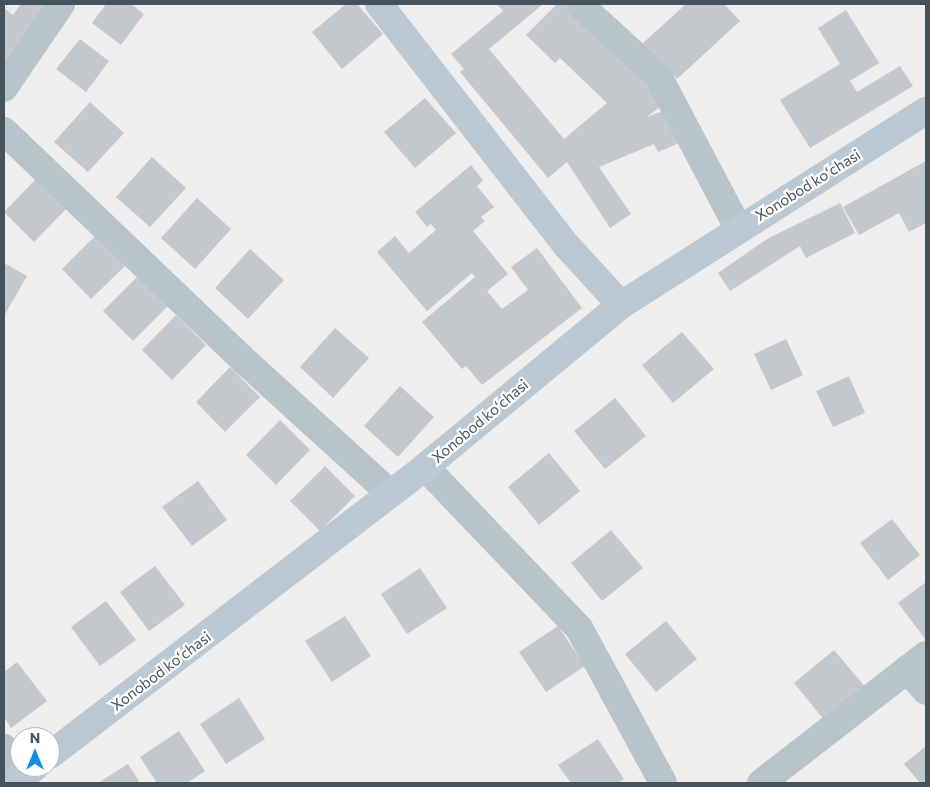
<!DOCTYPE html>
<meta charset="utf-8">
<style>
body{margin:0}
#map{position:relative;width:930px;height:787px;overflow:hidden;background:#f0eded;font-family:Commissioner,sans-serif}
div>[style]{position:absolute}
.building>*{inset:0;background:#c4c9cd}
.street>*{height:28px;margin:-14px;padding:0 14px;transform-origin:14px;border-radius:14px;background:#b8c4cb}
.secondary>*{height:28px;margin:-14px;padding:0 14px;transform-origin:14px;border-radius:14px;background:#bac9d3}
span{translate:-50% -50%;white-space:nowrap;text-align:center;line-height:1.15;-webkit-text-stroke:4.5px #fff;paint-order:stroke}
.street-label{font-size:15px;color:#45545c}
.frame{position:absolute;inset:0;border:5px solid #45545c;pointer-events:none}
.north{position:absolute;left:10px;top:727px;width:50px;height:50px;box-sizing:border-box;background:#fff;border:1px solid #b5bbbe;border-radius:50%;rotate:0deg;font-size:14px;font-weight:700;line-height:20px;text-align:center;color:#45545c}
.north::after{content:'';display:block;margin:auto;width:18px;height:22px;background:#118ce7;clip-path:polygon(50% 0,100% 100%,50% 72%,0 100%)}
</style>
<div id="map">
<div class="building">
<i style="clip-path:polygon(21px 4px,54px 4px,4px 71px,4px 8px,13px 15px)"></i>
<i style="clip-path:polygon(106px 4px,131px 4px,144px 14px,121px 45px,92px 23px)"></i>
<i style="clip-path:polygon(346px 4px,357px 4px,383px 34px,342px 69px,312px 32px)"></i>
<i style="clip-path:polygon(497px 4px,543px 4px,489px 49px,564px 139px,607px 103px,560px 58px,555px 63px,526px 35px,557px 4px,566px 4px,637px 72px,662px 105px,647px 117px,668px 109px,682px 142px,658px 152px,654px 144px,599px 167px,631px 214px,610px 228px,567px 162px,548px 178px,460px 72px,464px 69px,451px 54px,503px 11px)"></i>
<i style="clip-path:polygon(686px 4px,724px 4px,740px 21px,677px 79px,643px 43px)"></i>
<i style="clip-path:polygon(846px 10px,879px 63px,850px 81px,857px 92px,900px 66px,913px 86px,810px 148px,780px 100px,840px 64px,818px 28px)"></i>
<i style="clip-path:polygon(80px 39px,109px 61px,86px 92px,56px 69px)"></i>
<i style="clip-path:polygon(425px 98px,456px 133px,415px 168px,384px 132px)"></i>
<i style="clip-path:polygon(90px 102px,124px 133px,88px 172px,54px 142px)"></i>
<i style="clip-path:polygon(152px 157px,186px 188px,150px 227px,116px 197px)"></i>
<i style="clip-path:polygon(926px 161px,926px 223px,909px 232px,899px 213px,859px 235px,843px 207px)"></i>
<i style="clip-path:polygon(471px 165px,483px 180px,477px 186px,494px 207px,481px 217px,485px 221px,473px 231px,508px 274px,487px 291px,502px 309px,528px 290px,511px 267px,537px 248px,582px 308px,482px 385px,466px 366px,462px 369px,422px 322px,475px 277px,472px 273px,427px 311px,377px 252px,395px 236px,409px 253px,436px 230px,431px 224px,427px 227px,415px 212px)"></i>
<i style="clip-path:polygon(38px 177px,68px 207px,34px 242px,4px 212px)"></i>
<i style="clip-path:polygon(197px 198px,231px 229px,195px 269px,161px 238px)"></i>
<i style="clip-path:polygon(840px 203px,855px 233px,806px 258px,800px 246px,730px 291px,718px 273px,767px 239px)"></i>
<i style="clip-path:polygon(96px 235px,126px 265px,91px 299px,62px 269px)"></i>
<i style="clip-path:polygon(250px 249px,284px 280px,248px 319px,215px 288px)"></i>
<i style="clip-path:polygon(4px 263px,27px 276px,4px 316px)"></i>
<i style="clip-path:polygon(138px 276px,168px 306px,133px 341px,103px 311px)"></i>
<i style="clip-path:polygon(176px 315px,206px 345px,172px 380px,142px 350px)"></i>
<i style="clip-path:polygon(335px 328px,369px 358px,333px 398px,300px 367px)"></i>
<i style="clip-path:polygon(682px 332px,714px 369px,673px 403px,642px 365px)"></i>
<i style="clip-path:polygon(786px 339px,803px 375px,771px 390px,754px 354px)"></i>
<i style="clip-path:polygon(230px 367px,260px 397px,225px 432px,196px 402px)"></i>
<i style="clip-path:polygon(849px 376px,865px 413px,833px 427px,816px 391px)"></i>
<i style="clip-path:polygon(400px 386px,434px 417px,398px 457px,364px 426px)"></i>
<i style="clip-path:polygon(615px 398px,646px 436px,605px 469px,574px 431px)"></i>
<i style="clip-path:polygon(280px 420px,310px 450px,276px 485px,246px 455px)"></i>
<i style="clip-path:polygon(549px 453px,580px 491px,539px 525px,508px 487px)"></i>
<i style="clip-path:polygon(325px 466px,355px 496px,320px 531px,290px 501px)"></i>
<i style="clip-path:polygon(198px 481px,227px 520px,192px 546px,162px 507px)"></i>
<i style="clip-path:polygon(892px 519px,920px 555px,888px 580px,860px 543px)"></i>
<i style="clip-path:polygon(611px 530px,643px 568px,602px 601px,571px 563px)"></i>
<i style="clip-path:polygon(155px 566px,185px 605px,149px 631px,120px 592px)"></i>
<i style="clip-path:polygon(420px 568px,447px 608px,407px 634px,381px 594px)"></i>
<i style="clip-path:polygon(926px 582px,926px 640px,898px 603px)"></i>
<i style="clip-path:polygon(106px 601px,136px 640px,100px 666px,71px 627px)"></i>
<i style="clip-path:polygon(345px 616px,371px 656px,332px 682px,305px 641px)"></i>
<i style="clip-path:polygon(666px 621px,697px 659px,656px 692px,625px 654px)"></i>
<i style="clip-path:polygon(558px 626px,585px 666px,546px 692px,519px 652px)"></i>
<i style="clip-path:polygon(834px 650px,866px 688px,825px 721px,794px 683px)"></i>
<i style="clip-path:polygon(17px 662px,47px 701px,11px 728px,4px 717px,4px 672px)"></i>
<i style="clip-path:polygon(239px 698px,265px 739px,226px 764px,200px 724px)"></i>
<i style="clip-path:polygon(179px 731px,205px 771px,187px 783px,157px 783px,140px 757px)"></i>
<i style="clip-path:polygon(598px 739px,624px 779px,618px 783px,571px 783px,558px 765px)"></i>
<i style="clip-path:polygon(926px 746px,926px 783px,920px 783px,904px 764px)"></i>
<i style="clip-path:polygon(128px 764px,140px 783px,98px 783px)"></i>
</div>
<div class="street">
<i style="left:581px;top:6px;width:104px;rotate:42.3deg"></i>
<i style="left:658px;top:76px;width:172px;rotate:62.2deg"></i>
<i style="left:4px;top:88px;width:102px;rotate:-55.8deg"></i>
<i style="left:4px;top:131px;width:337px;rotate:43.7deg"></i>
<i style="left:248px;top:364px;width:192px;rotate:42.3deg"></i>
<i style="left:425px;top:467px;width:223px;rotate:46.3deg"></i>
<i style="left:579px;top:628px;width:176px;rotate:61.5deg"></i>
<i style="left:907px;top:669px;width:29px;rotate:49deg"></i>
<i style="left:4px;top:748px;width:34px;rotate:52deg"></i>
<i style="left:761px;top:783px;width:209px;rotate:-37.8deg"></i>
</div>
<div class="secondary">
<i style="left:379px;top:4px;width:306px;rotate:52.2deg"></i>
<i style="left:567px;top:246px;width:80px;rotate:47.5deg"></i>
<i style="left:50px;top:755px;width:473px;rotate:-37.5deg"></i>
<i style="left:425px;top:467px;width:254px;rotate:-39.6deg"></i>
<i style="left:621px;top:305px;width:361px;rotate:-32.5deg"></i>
<i style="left:14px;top:783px;width:26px;rotate:-37deg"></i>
</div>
<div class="street-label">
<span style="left:808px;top:185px;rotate:-32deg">Xonobod koʻchasi</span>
<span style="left:480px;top:421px;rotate:-40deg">Xonobod koʻchasi</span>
<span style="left:161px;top:671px;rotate:-37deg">Xonobod koʻchasi</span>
</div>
<div class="frame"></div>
<div class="north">N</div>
</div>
